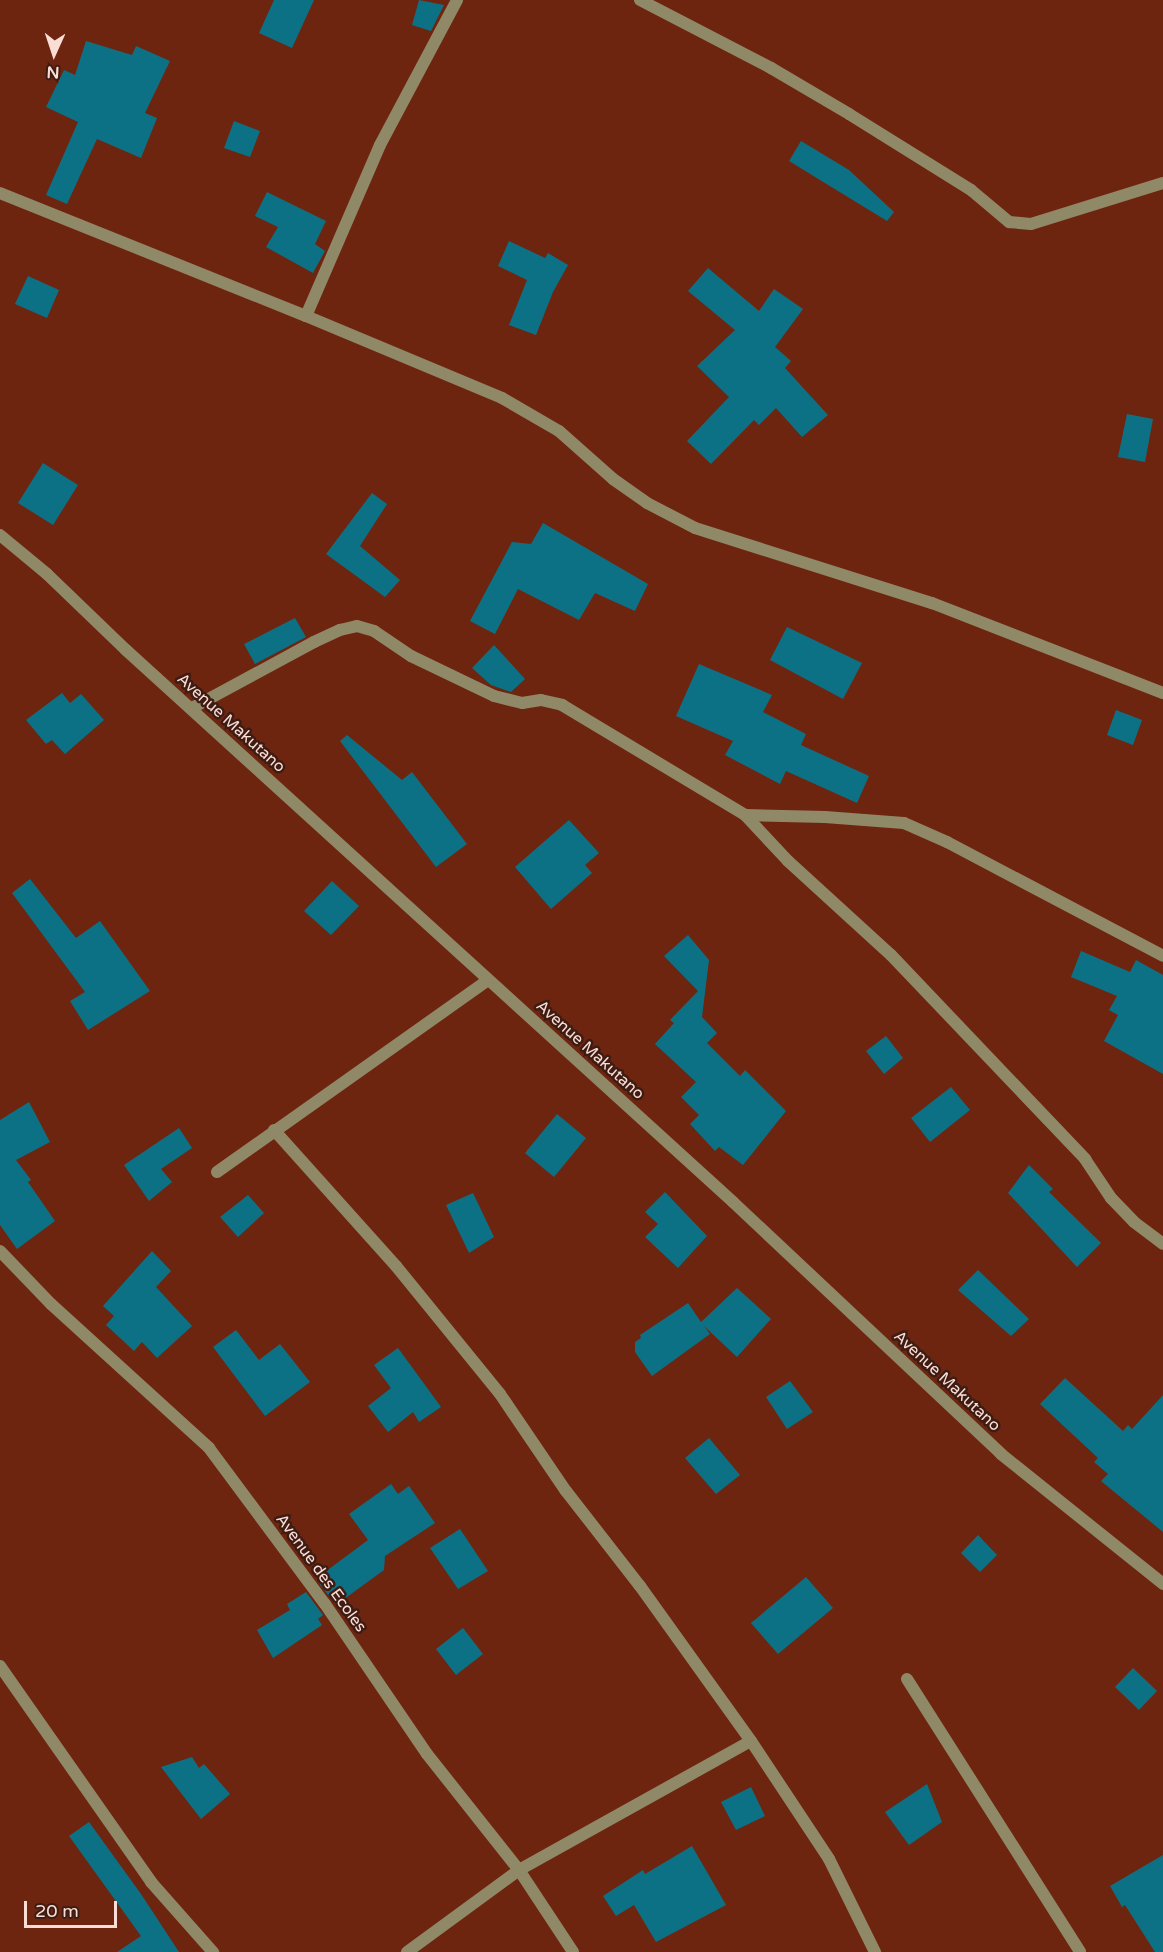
<!DOCTYPE html>
<style>
body{margin:0}
#map{position:relative;width:1163px;height:1952px;overflow:hidden;background:#6e250f;font-family:"Varela Round",sans-serif}
div>[style]{position:absolute}
.building>*{inset:0;background:#0d7186}
.street>*{height:12px;margin:-6px;padding:0 6px;transform-origin:6px;border-radius:6px;background:#908967}
span{translate:-50% -50%;white-space:nowrap;text-align:center;line-height:1.15;-webkit-text-stroke:5px #3d1c13;paint-order:stroke}
.street-label{font-size:16px;color:#faded6}
.north{position:absolute;left:24px;top:24px;width:60px;height:60px;-webkit-text-stroke:4px #3d1c13;paint-order:stroke;rotate:183deg;font-size:16px;font-weight:700;line-height:24px;text-align:center;color:#faded6}
.north::after{content:'';display:block;margin:auto;width:21px;height:27px;background:#faded6;clip-path:polygon(50% 0,100% 100%,50% 72%,0 100%)}
.scale{position:absolute;left:24px;top:1901px;width:93px;height:27px;box-sizing:border-box;border:3px solid #faded6;border-top:0;padding-left:8px;font-size:18px;line-height:21px;white-space:nowrap;color:#faded6;-webkit-text-stroke:4px #3d1c13;paint-order:stroke}
</style>
<div id="map">
<div class="building">
<i style="clip-path:polygon(274px 0,314px 0,292px 48px,259px 33px)"></i>
<i style="clip-path:polygon(419px 0,444px 5px,431px 31px,412px 25px)"></i>
<i style="clip-path:polygon(86px 41px,132px 55px,136px 46px,170px 61px,145px 113px,157px 118px,141px 158px,97px 139px,67px 204px,46px 195px,78px 122px,46px 107px,64px 70px,75px 75px)"></i>
<i style="clip-path:polygon(234px 121px,260px 131px,250px 157px,224px 148px)"></i>
<i style="clip-path:polygon(801px 141px,849px 170px,894px 212px,887px 221px,789px 161px)"></i>
<i style="clip-path:polygon(267px 192px,326px 221px,315px 244px,325px 251px,313px 273px,266px 247px,278px 227px,255px 216px)"></i>
<i style="clip-path:polygon(509px 241px,545px 258px,548px 253px,568px 265px,553px 292px,536px 335px,509px 325px,527px 280px,498px 266px)"></i>
<i style="clip-path:polygon(708px 268px,759px 311px,774px 289px,803px 309px,775px 347px,791px 361px,785px 368px,828px 415px,802px 437px,776px 408px,759px 425px,754px 420px,711px 464px,687px 441px,729px 397px,697px 366px,735px 330px,688px 291px)"></i>
<i style="clip-path:polygon(28px 276px,59px 290px,47px 318px,15px 304px)"></i>
<i style="clip-path:polygon(1127px 414px,1153px 419px,1145px 462px,1118px 457px)"></i>
<i style="clip-path:polygon(43px 463px,78px 485px,53px 525px,18px 503px)"></i>
<i style="clip-path:polygon(372px 493px,387px 504px,360px 546px,400px 580px,385px 597px,326px 554px)"></i>
<i style="clip-path:polygon(543px 523px,648px 584px,635px 611px,595px 593px,579px 620px,518px 589px,495px 634px,470px 621px,512px 542px,531px 544px)"></i>
<i style="clip-path:polygon(295px 618px,306px 637px,255px 664px,244px 644px)"></i>
<i style="clip-path:polygon(787px 627px,862px 663px,843px 699px,770px 660px)"></i>
<i style="clip-path:polygon(494px 645px,525px 679px,511px 692px,491px 685px,472px 668px)"></i>
<i style="clip-path:polygon(699px 664px,772px 695px,763px 712px,806px 734px,801px 745px,869px 776px,857px 803px,786px 771px,780px 784px,725px 755px,733px 741px,676px 716px)"></i>
<i style="clip-path:polygon(62px 693px,70px 703px,81px 694px,104px 720px,65px 754px,52px 740px,46px 744px,26px 720px)"></i>
<i style="clip-path:polygon(1116px 710px,1142px 720px,1133px 745px,1107px 735px)"></i>
<i style="clip-path:polygon(347px 735px,402px 780px,412px 772px,467px 844px,436px 867px,340px 741px)"></i>
<i style="clip-path:polygon(569px 820px,599px 853px,585px 865px,592px 873px,551px 909px,515px 867px)"></i>
<i style="clip-path:polygon(30px 879px,76px 938px,100px 921px,150px 991px,88px 1030px,70px 1001px,85px 992px,12px 893px)"></i>
<i style="clip-path:polygon(332px 881px,359px 906px,331px 935px,304px 911px)"></i>
<i style="clip-path:polygon(688px 935px,709px 960px,702px 1017px,717px 1033px,707px 1043px,740px 1076px,745px 1070px,786px 1111px,743px 1165px,719px 1147px,715px 1151px,690px 1124px,699px 1115px,681px 1097px,696px 1082px,655px 1044px,674px 1023px,670px 1020px,698px 991px,664px 956px)"></i>
<i style="clip-path:polygon(1081px 951px,1130px 972px,1136px 960px,1163px 975px,1163px 1074px,1104px 1041px,1118px 1015px,1109px 1010px,1117px 996px,1071px 977px)"></i>
<i style="clip-path:polygon(886px 1036px,903px 1058px,884px 1074px,866px 1051px)"></i>
<i style="clip-path:polygon(951px 1087px,970px 1110px,930px 1142px,911px 1118px)"></i>
<i style="clip-path:polygon(29px 1102px,50px 1142px,16px 1160px,31px 1180px,28px 1182px,55px 1221px,17px 1249px,0 1225px,0 1120px)"></i>
<i style="clip-path:polygon(557px 1114px,586px 1138px,554px 1177px,525px 1153px)"></i>
<i style="clip-path:polygon(179px 1128px,192px 1148px,161px 1169px,172px 1182px,149px 1201px,124px 1165px)"></i>
<i style="clip-path:polygon(1029px 1165px,1053px 1189px,1049px 1192px,1101px 1243px,1077px 1267px,1008px 1193px)"></i>
<i style="clip-path:polygon(665px 1192px,707px 1236px,678px 1268px,645px 1237px,658px 1224px,645px 1212px)"></i>
<i style="clip-path:polygon(473px 1193px,494px 1237px,469px 1253px,446px 1205px)"></i>
<i style="clip-path:polygon(248px 1195px,264px 1213px,238px 1237px,220px 1217px)"></i>
<i style="clip-path:polygon(152px 1251px,171px 1271px,156px 1287px,192px 1326px,157px 1358px,142px 1342px,134px 1351px,106px 1325px,114px 1316px,103px 1306px)"></i>
<i style="clip-path:polygon(978px 1270px,1029px 1319px,1011px 1336px,958px 1290px)"></i>
<i style="clip-path:polygon(737px 1288px,771px 1319px,737px 1357px,704px 1326px,710px 1334px,652px 1376px,635px 1352px,635px 1342px,641px 1338px,640px 1335px,688px 1303px,701px 1322px)"></i>
<i style="clip-path:polygon(236px 1330px,259px 1360px,280px 1344px,310px 1382px,265px 1416px,213px 1347px)"></i>
<i style="clip-path:polygon(398px 1348px,441px 1407px,419px 1422px,413px 1412px,388px 1432px,368px 1406px,391px 1388px,374px 1365px)"></i>
<i style="clip-path:polygon(1065px 1378px,1123px 1431px,1128px 1425px,1132px 1429px,1163px 1395px,1163px 1532px,1101px 1481px,1108px 1474px,1094px 1462px,1098px 1458px,1040px 1404px)"></i>
<i style="clip-path:polygon(790px 1381px,813px 1412px,787px 1429px,766px 1397px)"></i>
<i style="clip-path:polygon(709px 1438px,740px 1475px,716px 1494px,685px 1458px)"></i>
<i style="clip-path:polygon(391px 1484px,398px 1494px,409px 1486px,435px 1523px,385px 1556px,384px 1570px,336px 1605px,319px 1583px,329px 1577px,325px 1572px,368px 1540px,349px 1514px)"></i>
<i style="clip-path:polygon(460px 1529px,488px 1571px,458px 1589px,430px 1548px)"></i>
<i style="clip-path:polygon(978px 1535px,997px 1555px,980px 1572px,961px 1553px)"></i>
<i style="clip-path:polygon(806px 1577px,833px 1608px,778px 1654px,751px 1623px)"></i>
<i style="clip-path:polygon(306px 1592px,323px 1615px,318px 1619px,322px 1625px,273px 1658px,257px 1630px,290px 1610px,287px 1604px)"></i>
<i style="clip-path:polygon(463px 1628px,483px 1654px,456px 1675px,436px 1649px)"></i>
<i style="clip-path:polygon(1133px 1668px,1157px 1691px,1139px 1710px,1115px 1687px)"></i>
<i style="clip-path:polygon(192px 1757px,199px 1768px,204px 1764px,230px 1794px,201px 1819px,161px 1767px)"></i>
<i style="clip-path:polygon(927px 1784px,942px 1822px,909px 1845px,885px 1812px)"></i>
<i style="clip-path:polygon(751px 1787px,765px 1816px,736px 1830px,721px 1802px)"></i>
<i style="clip-path:polygon(89px 1822px,141px 1894px,179px 1952px,117px 1952px,141px 1936px,69px 1836px)"></i>
<i style="clip-path:polygon(692px 1846px,726px 1905px,656px 1942px,634px 1905px,616px 1916px,603px 1896px,643px 1870px,645px 1874px)"></i>
<i style="clip-path:polygon(1163px 1855px,1163px 1952px,1155px 1952px,1125px 1905px,1122px 1907px,1110px 1886px)"></i>
</div>
<div class="street">
<i style="left:640px;top:0;width:148px;rotate:27.4deg"></i>
<i style="left:771px;top:68px;width:91px;rotate:30.5deg"></i>
<i style="left:849px;top:114px;width:144px;rotate:31.9deg"></i>
<i style="left:971px;top:190px;width:50px;rotate:40.1deg"></i>
<i style="left:1009px;top:222px;width:22px;rotate:5deg"></i>
<i style="left:1031px;top:224px;width:138px;rotate:-17.3deg"></i>
<i style="left:0;top:193px;width:330px;rotate:21.9deg"></i>
<i style="left:306px;top:316px;width:212px;rotate:22.7deg"></i>
<i style="left:502px;top:398px;width:66px;rotate:30.1deg"></i>
<i style="left:559px;top:431px;width:72px;rotate:41.6deg"></i>
<i style="left:613px;top:479px;width:42px;rotate:35.2deg"></i>
<i style="left:647px;top:503px;width:54px;rotate:27.5deg"></i>
<i style="left:695px;top:528px;width:249px;rotate:17.6deg"></i>
<i style="left:932px;top:603px;width:248px;rotate:21.3deg"></i>
<i style="left:306px;top:316px;width:186px;rotate:-66.6deg"></i>
<i style="left:380px;top:145px;width:164px;rotate:-62deg"></i>
<i style="left:0;top:535px;width:61px;rotate:39.7deg"></i>
<i style="left:47px;top:574px;width:110px;rotate:43.9deg"></i>
<i style="left:126px;top:650px;width:820px;rotate:42.28deg"></i>
<i style="left:733px;top:1202px;width:368px;rotate:43.2deg"></i>
<i style="left:1001px;top:1454px;width:208px;rotate:38.7deg"></i>
<i style="left:192px;top:708px;width:139px;rotate:-28.4deg"></i>
<i style="left:314px;top:642px;width:29px;rotate:-25deg"></i>
<i style="left:340px;top:630px;width:17px;rotate:-13deg"></i>
<i style="left:357px;top:626px;width:18px;rotate:16deg"></i>
<i style="left:374px;top:631px;width:45px;rotate:34deg"></i>
<i style="left:411px;top:656px;width:92px;rotate:25.7deg"></i>
<i style="left:494px;top:696px;width:29px;rotate:14deg"></i>
<i style="left:522px;top:703px;width:19px;rotate:-9deg"></i>
<i style="left:541px;top:700px;width:22px;rotate:13deg"></i>
<i style="left:562px;top:705px;width:214px;rotate:31deg"></i>
<i style="left:745px;top:815px;width:63px;rotate:46.9deg"></i>
<i style="left:788px;top:861px;width:139px;rotate:42.4deg"></i>
<i style="left:891px;top:955px;width:282px;rotate:46.4deg"></i>
<i style="left:1085px;top:1159px;width:47px;rotate:56.3deg"></i>
<i style="left:1111px;top:1198px;width:33px;rotate:46deg"></i>
<i style="left:1134px;top:1222px;width:36px;rotate:37deg"></i>
<i style="left:745px;top:815px;width:80px;rotate:1.4deg"></i>
<i style="left:825px;top:817px;width:79px;rotate:4.3deg"></i>
<i style="left:904px;top:823px;width:47px;rotate:23.8deg"></i>
<i style="left:947px;top:842px;width:244px;rotate:27.8deg"></i>
<i style="left:274px;top:1130px;width:183px;rotate:48.1deg"></i>
<i style="left:396px;top:1266px;width:165px;rotate:50.9deg"></i>
<i style="left:500px;top:1394px;width:117px;rotate:55.8deg"></i>
<i style="left:566px;top:1491px;width:120px;rotate:52.1deg"></i>
<i style="left:640px;top:1586px;width:191px;rotate:54.4deg"></i>
<i style="left:751px;top:1741px;width:141px;rotate:56.5deg"></i>
<i style="left:829px;top:1859px;width:104px;rotate:63.7deg"></i>
<i style="left:217px;top:1172px;width:332px;rotate:-35.3deg"></i>
<i style="left:0;top:1251px;width:74px;rotate:46.1deg"></i>
<i style="left:51px;top:1304px;width:214px;rotate:42.3deg"></i>
<i style="left:209px;top:1448px;width:194px;rotate:53.4deg"></i>
<i style="left:325px;top:1604px;width:181px;rotate:55.8deg"></i>
<i style="left:427px;top:1754px;width:148px;rotate:51.6deg"></i>
<i style="left:519px;top:1870px;width:98px;rotate:56.6deg"></i>
<i style="left:0;top:1666px;width:264px;rotate:55deg"></i>
<i style="left:151px;top:1882px;width:94px;rotate:48.5deg"></i>
<i style="left:907px;top:1679px;width:323px;rotate:57.6deg"></i>
<i style="left:407px;top:1952px;width:139px;rotate:-36.2deg"></i>
<i style="left:519px;top:1870px;width:265px;rotate:-29.1deg"></i>
</div>
<div class="street-label">
<span style="left:231px;top:723px;rotate:42deg">Avenue Makutano</span>
<span style="left:590px;top:1050px;rotate:42deg">Avenue Makutano</span>
<span style="left:947px;top:1381px;rotate:43deg">Avenue Makutano</span>
<span style="left:321px;top:1573px;rotate:54deg">Avenue des Ecoles</span>
</div>
<div class="north">N</div>
<div class="scale">20 m</div>
</div>
